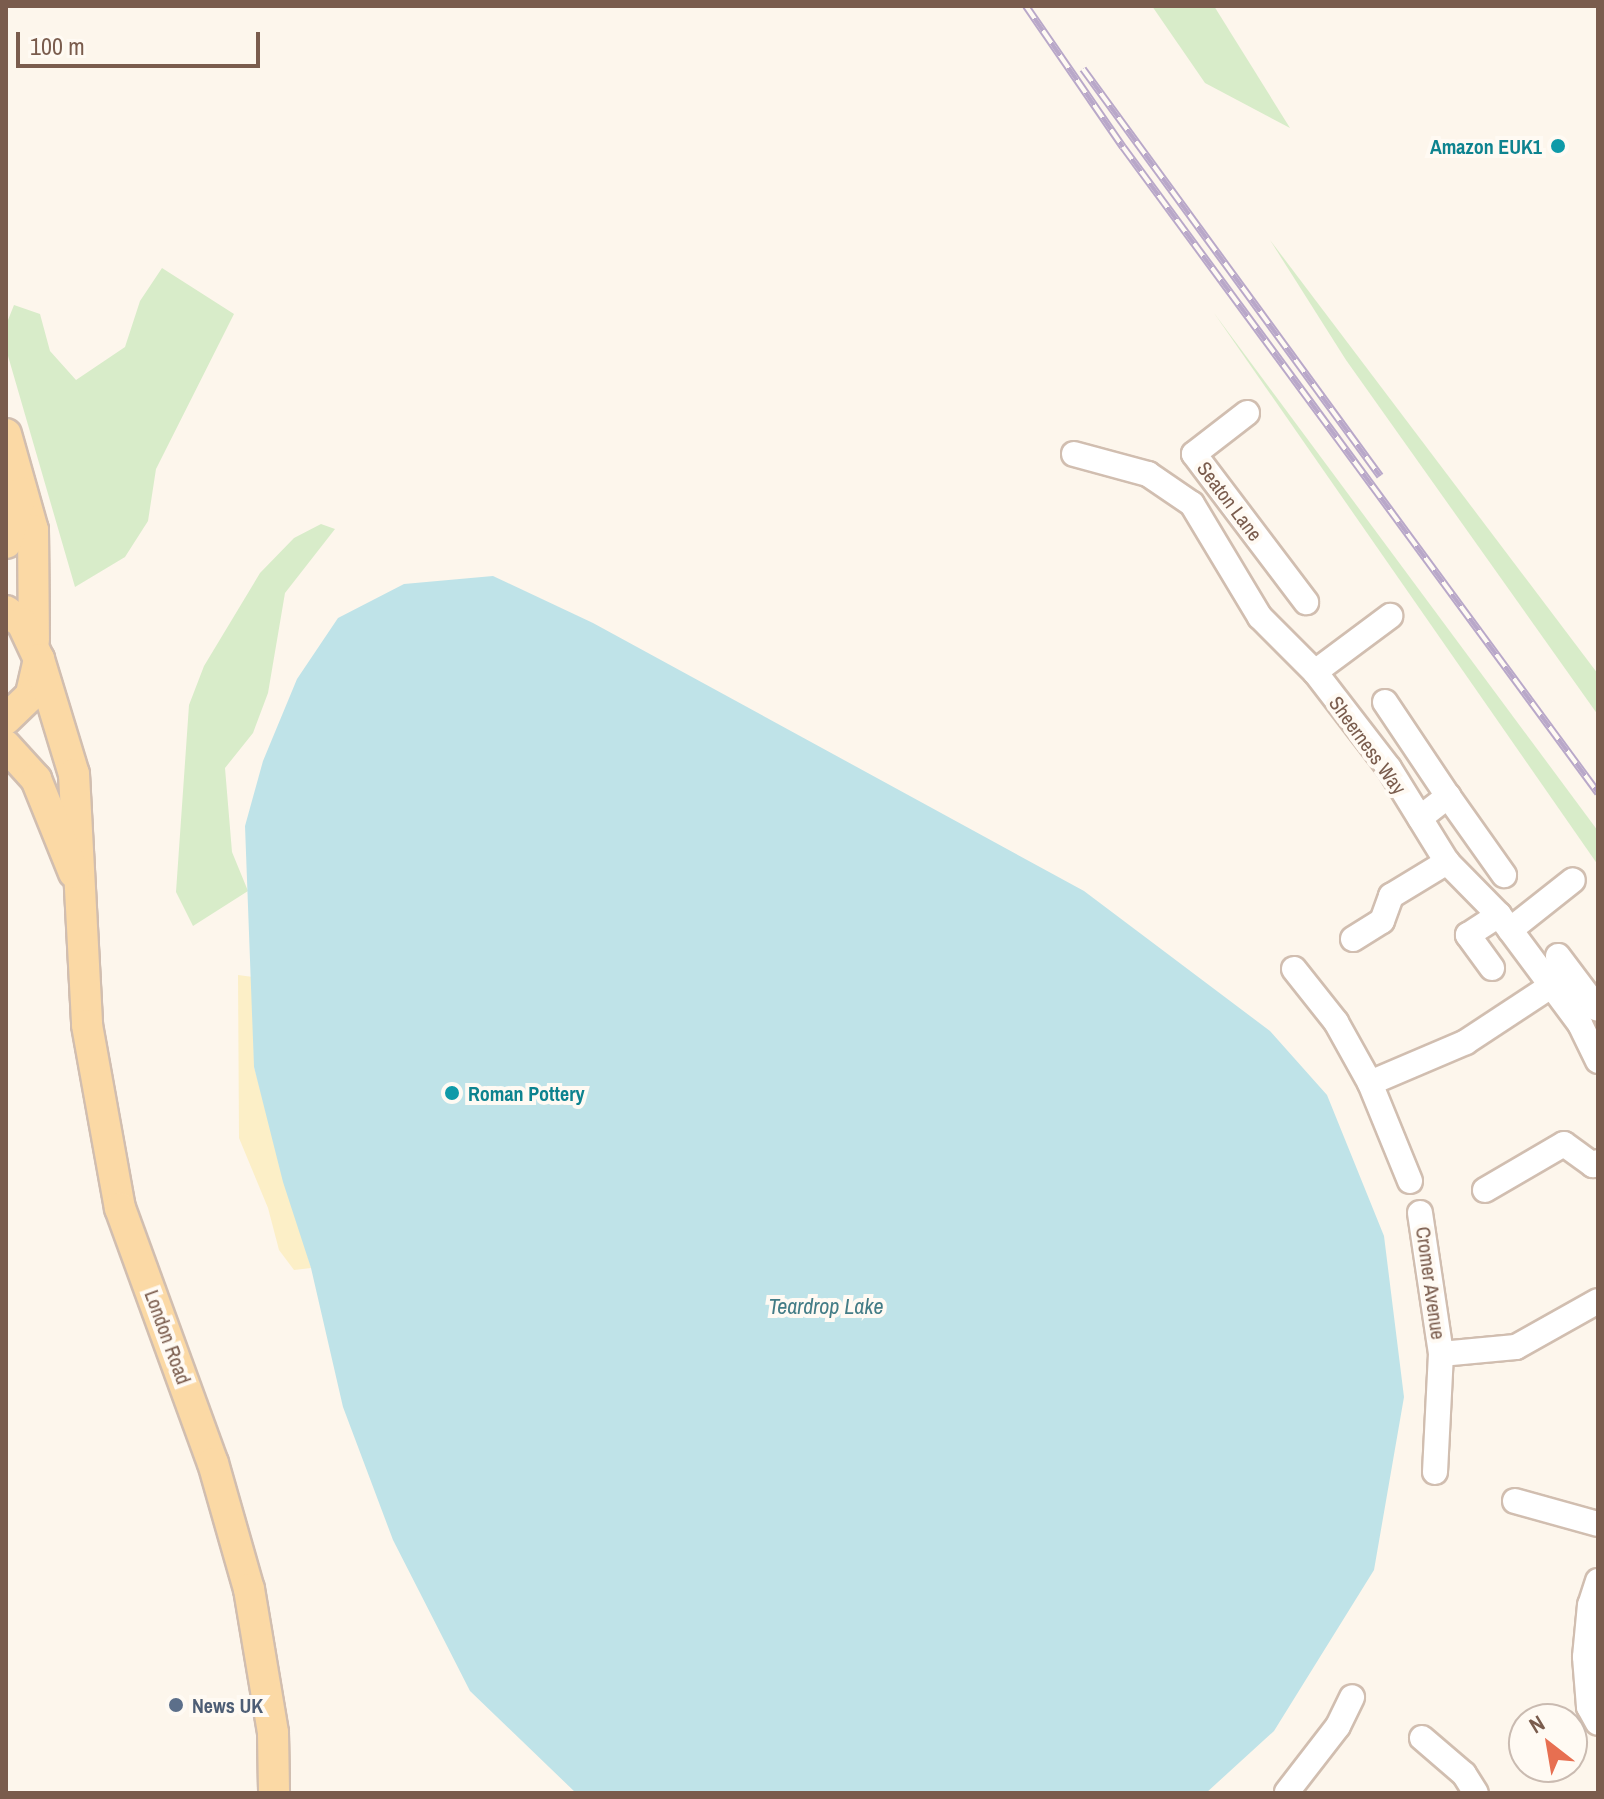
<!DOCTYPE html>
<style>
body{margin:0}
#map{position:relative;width:1604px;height:1799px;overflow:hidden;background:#fdf6ec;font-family:"Archivo Narrow",sans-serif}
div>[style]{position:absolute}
.green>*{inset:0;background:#d8ecc9}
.sand>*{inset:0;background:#fcefc7}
.water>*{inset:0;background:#bfe3e8}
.roads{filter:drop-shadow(2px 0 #d1beb0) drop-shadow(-2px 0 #d1beb0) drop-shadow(0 2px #d1beb0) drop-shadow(0 -2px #d1beb0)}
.minor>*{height:24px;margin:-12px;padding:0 12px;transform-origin:12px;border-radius:12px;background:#fff}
.major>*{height:30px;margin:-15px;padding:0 15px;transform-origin:15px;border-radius:15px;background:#fbd9a5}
.rail>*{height:8px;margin-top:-4px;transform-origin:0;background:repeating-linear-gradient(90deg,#fffaf3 0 15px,#b9a8c9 0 30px);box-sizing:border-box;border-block:2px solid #b9a8c9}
.dots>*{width:22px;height:22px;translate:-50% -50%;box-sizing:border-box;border:4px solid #fffaf3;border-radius:50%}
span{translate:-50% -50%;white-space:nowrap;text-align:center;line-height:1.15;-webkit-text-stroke:8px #fffaf3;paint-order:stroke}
.culture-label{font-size:20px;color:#0d838f;font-weight:700}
.right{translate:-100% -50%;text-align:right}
.left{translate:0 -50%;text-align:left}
.street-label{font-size:20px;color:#7a5c4d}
.service-label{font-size:20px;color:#4e5e75;font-weight:700}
.water-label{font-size:22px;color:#437c86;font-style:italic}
.frame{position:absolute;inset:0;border:8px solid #7a5c4d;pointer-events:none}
.north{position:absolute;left:1508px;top:1703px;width:80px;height:80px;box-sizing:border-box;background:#fffaf3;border:2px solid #cabbb1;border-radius:50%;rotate:329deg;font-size:22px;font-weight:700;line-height:32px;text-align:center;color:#7a5c4d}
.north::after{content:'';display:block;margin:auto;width:28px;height:36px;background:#e76f51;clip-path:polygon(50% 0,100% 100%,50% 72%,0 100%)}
.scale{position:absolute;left:16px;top:32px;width:244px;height:36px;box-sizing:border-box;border:4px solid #7a5c4d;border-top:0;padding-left:10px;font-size:24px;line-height:28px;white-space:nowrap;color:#7a5c4d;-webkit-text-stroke:6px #fffaf3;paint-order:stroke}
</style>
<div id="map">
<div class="green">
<i style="clip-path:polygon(1152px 6px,1214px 6px,1290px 128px,1205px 83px)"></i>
<i style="clip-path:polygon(1270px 240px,1598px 674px,1598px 715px,1346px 360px)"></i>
<i style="clip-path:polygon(162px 268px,234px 314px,156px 469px,148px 521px,125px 557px,75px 587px,6px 349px,6px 325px,14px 305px,40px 314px,50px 351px,76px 380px,125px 347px,140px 301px)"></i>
<i style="clip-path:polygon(1214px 313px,1598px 831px,1598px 865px)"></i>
<i style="clip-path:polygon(321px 524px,335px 529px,285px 593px,268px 693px,253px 733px,225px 768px,232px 852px,248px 891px,193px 926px,176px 892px,189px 705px,204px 666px,260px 573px,294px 538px)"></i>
</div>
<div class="sand">
<i style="clip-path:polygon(238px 975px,253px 977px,254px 1067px,311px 1268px,294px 1270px,279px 1250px,268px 1208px,239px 1138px)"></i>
</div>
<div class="water">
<i style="clip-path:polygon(493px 576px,593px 623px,1084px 891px,1270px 1031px,1327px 1095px,1384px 1236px,1404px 1397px,1374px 1570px,1274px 1731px,1206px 1793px,576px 1793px,470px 1691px,393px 1540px,343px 1407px,311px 1268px,283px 1182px,254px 1067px,245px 826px,263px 761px,297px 679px,338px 618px,404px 584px)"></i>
</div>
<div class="roads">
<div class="minor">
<i style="left:1247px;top:413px;width:67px;rotate:142.3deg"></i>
<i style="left:1194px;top:454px;width:186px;rotate:52.9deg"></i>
<i style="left:1074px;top:454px;width:77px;rotate:15.1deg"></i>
<i style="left:1148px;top:474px;width:53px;rotate:34.3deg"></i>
<i style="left:1192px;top:504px;width:132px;rotate:59deg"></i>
<i style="left:1260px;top:617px;width:78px;rotate:45deg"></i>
<i style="left:1315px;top:672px;width:121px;rotate:52.4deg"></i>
<i style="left:1389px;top:768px;width:110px;rotate:58.3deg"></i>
<i style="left:1447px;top:862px;width:74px;rotate:45.5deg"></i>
<i style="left:1499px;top:915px;width:136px;rotate:53.4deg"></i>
<i style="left:1580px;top:1024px;width:41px;rotate:64.1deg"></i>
<i style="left:1315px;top:672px;width:94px;rotate:-36.7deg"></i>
<i style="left:1385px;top:702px;width:113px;rotate:56.2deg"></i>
<i style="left:1420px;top:818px;width:36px;rotate:-38deg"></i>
<i style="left:1448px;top:796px;width:97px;rotate:54.7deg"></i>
<i style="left:1510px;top:930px;width:80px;rotate:-38.4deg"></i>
<i style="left:1353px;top:939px;width:34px;rotate:-32deg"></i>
<i style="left:1382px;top:921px;width:27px;rotate:-70deg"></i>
<i style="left:1391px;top:896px;width:66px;rotate:-31.3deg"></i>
<i style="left:1558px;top:956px;width:66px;rotate:53deg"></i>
<i style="left:1492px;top:968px;width:41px;rotate:-126deg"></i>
<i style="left:1468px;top:935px;width:37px;rotate:-33deg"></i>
<i style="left:1294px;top:969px;width:68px;rotate:51.6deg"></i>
<i style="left:1336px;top:1022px;width:70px;rotate:60.9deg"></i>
<i style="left:1410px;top:1181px;width:106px;rotate:-112.2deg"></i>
<i style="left:1370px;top:1083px;width:104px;rotate:-23.1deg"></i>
<i style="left:1466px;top:1042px;width:102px;rotate:-33.4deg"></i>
<i style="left:1485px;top:1190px;width:91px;rotate:-30.2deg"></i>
<i style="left:1564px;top:1144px;width:36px;rotate:36deg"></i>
<i style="left:1593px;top:1165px;width:6px;rotate:-31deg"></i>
<i style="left:1420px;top:1213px;width:143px;rotate:81.5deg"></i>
<i style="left:1435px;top:1472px;width:118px;rotate:-87.1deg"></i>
<i style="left:1441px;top:1354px;width:75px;rotate:-5.3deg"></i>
<i style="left:1516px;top:1347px;width:94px;rotate:-29.3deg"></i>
<i style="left:1515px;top:1501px;width:86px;rotate:15.5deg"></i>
<i style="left:1598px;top:1581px;width:25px;rotate:108deg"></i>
<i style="left:1590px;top:1605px;width:52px;rotate:95.5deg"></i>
<i style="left:1585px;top:1657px;width:50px;rotate:85.4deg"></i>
<i style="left:1589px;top:1707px;width:18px;rotate:61deg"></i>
<i style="left:1422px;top:1738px;width:55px;rotate:40.6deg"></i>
<i style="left:1464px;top:1774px;width:22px;rotate:58deg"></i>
<i style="left:1287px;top:1792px;width:83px;rotate:-52.3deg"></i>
<i style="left:1338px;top:1726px;width:32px;rotate:-64deg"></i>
</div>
<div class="major">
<i style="left:6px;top:434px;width:100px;rotate:74.3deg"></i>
<i style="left:33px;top:530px;width:110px;rotate:89.5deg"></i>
<i style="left:6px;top:543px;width:53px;rotate:-72.6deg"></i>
<i style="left:6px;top:611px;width:20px;rotate:37deg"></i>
<i style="left:22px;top:623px;width:40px;rotate:65deg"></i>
<i style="left:39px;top:659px;width:37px;rotate:103deg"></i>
<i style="left:31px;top:695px;width:35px;rotate:136deg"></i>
<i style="left:39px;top:659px;width:120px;rotate:73.1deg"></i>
<i style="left:74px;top:774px;width:251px;rotate:87deg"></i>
<i style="left:87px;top:1025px;width:186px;rotate:79.8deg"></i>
<i style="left:120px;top:1208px;width:271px;rotate:70deg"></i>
<i style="left:213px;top:1463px;width:131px;rotate:74.1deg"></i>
<i style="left:249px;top:1589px;width:146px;rotate:80.5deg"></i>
<i style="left:273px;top:1733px;width:60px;rotate:89deg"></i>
<i style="left:6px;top:746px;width:45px;rotate:47.7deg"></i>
<i style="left:36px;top:779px;width:101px;rotate:68deg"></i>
</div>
</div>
<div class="rail">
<i style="left:1026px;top:6px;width:171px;rotate:55.5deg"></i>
<i style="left:1123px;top:147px;width:802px;rotate:53.67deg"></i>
<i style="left:1083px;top:69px;width:504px;rotate:53.88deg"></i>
</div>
<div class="dots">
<i style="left:1558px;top:146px;background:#0f9aa8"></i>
<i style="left:452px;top:1093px;background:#0f9aa8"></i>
<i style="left:176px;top:1705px;background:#5c6f8a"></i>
</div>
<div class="culture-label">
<span class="right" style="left:1542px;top:146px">Amazon EUK1</span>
<span class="left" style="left:468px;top:1093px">Roman Pottery</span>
</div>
<div class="street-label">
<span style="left:1230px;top:501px;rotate:53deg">Seaton Lane</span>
<span style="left:1368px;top:745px;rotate:54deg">Sheerness Way</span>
<span style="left:1431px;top:1283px;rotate:82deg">Cromer Avenue</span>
<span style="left:168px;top:1337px;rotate:70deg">London Road</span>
</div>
<div class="service-label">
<span class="left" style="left:192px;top:1705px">News UK</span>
</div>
<div class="water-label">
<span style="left:826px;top:1307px">Teardrop Lake</span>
</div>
<div class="frame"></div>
<div class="north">N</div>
<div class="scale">100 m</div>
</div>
